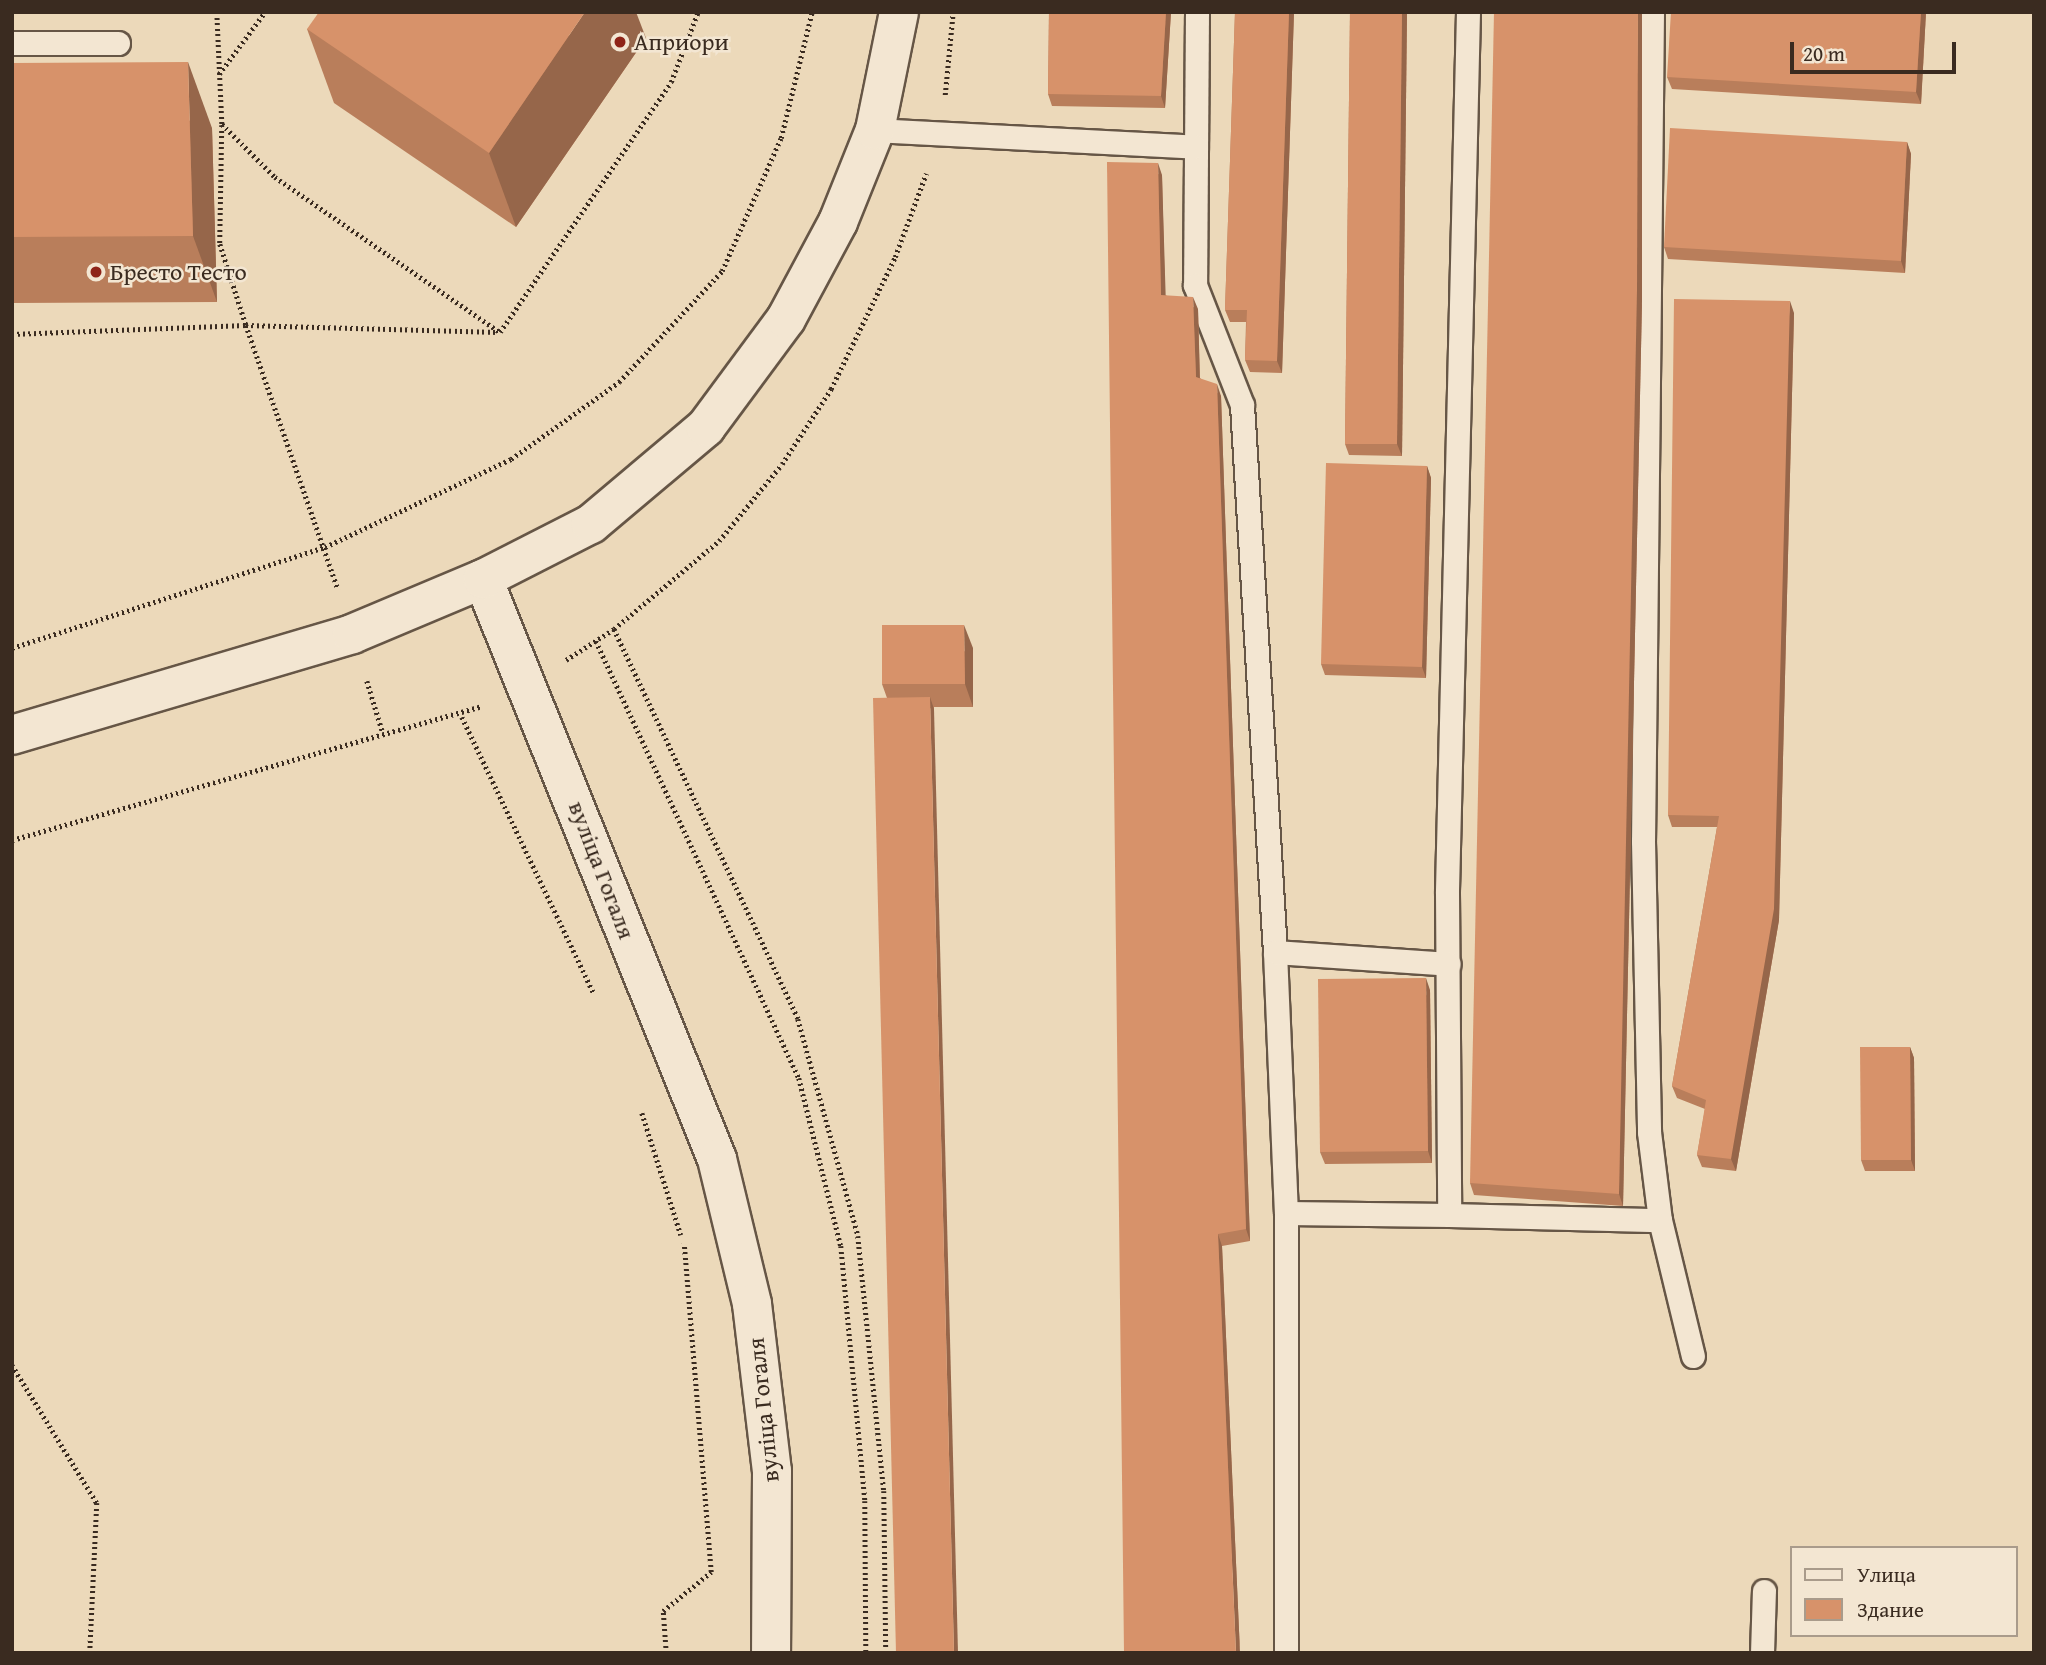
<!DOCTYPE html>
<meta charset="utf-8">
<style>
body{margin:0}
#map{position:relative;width:2046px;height:1665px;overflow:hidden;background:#ecd9ba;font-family:"Gentium Book Plus",serif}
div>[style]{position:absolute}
.path>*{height:4.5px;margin-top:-2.25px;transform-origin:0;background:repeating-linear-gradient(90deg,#3a2b20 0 2px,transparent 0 5.5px)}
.roads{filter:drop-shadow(2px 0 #665646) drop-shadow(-2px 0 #665646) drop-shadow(0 2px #665646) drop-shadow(0 -2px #665646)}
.service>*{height:23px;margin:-11.5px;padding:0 11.5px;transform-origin:11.5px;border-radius:11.5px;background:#f3e6d2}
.tertiary>*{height:38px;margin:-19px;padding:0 19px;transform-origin:19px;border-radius:19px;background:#f3e6d2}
.wall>*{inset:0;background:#b97e5b}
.shaded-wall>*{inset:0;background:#96664a}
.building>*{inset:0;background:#d7926a}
.dots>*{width:19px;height:19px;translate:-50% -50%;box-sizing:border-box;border:4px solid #f3e6d2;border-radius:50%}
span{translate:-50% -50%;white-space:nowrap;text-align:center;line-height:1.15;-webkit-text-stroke:5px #f3e6d2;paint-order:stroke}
.poi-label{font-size:24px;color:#3a2b20}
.left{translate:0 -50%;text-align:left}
.street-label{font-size:24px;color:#3a2b20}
.frame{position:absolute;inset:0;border:14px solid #3a2b20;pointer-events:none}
.legend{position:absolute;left:1790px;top:1546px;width:228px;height:91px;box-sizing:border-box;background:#f3e6d2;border:2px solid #a99b8b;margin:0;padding:9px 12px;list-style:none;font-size:21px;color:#3a2b20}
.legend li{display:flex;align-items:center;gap:14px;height:35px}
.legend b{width:35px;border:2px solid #a99b8b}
.scale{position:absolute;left:1790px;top:42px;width:166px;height:32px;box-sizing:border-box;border:4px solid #3a2b20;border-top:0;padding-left:9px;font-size:21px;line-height:24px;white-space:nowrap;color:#3a2b20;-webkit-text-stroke:5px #f3e6d2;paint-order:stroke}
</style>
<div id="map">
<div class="path">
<i style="left:217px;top:12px;width:112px;rotate:87.4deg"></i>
<i style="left:222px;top:124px;width:75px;rotate:45deg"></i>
<i style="left:275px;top:177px;width:273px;rotate:34.6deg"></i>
<i style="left:219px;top:74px;width:77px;rotate:-53.4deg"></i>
<i style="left:945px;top:95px;width:83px;rotate:-84.5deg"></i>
<i style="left:222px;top:125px;width:119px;rotate:91deg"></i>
<i style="left:220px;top:244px;width:85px;rotate:72.2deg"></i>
<i style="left:246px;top:325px;width:252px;rotate:1.6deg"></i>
<i style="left:500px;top:332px;width:303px;rotate:-55.6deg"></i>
<i style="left:671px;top:82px;width:75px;rotate:-68.9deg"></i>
<i style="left:12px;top:334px;width:234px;rotate:-2.2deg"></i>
<i style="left:246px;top:325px;width:280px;rotate:70.8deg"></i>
<i style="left:614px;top:629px;width:431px;rotate:64.7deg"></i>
<i style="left:798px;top:1019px;width:225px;rotate:74.5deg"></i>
<i style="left:858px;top:1236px;width:256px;rotate:84.2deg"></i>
<i style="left:884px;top:1491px;width:162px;rotate:89.3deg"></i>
<i style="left:596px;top:641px;width:482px;rotate:65.1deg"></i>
<i style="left:799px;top:1078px;width:173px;rotate:76deg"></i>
<i style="left:841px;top:1246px;width:256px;rotate:84.6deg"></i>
<i style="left:865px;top:1501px;width:152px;rotate:89.6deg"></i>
<i style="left:12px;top:648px;width:329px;rotate:-17.9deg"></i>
<i style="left:325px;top:547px;width:206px;rotate:-25.3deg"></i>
<i style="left:511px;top:459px;width:133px;rotate:-35.5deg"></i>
<i style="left:619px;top:382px;width:151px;rotate:-47.1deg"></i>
<i style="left:722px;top:271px;width:145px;rotate:-66.1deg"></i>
<i style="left:781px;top:138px;width:130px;rotate:-76.2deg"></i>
<i style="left:566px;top:660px;width:57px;rotate:-32.9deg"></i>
<i style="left:614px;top:629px;width:137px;rotate:-40deg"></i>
<i style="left:719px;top:541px;width:99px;rotate:-50.7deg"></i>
<i style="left:782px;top:464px;width:90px;rotate:-56.8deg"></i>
<i style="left:831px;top:389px;width:147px;rotate:-64.1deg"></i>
<i style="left:895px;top:257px;width:89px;rotate:-69.5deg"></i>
<i style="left:367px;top:681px;width:54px;rotate:72.9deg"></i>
<i style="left:462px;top:717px;width:305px;rotate:64.5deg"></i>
<i style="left:12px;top:840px;width:489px;rotate:-15.9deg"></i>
<i style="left:642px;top:1113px;width:128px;rotate:72.3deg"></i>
<i style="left:12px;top:1365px;width:162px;rotate:58.4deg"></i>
<i style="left:97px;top:1503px;width:150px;rotate:92.7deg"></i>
<i style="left:666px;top:1653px;width:42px;rotate:-94.1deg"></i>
<i style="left:663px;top:1611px;width:62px;rotate:-39.1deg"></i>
<i style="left:711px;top:1572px;width:330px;rotate:-94.7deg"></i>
</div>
<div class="roads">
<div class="service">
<i style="left:1197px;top:12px;width:273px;rotate:90.4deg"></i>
<i style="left:1195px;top:285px;width:129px;rotate:68.6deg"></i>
<i style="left:1242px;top:405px;width:548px;rotate:86.55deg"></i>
<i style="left:1275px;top:952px;width:261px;rotate:87.6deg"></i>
<i style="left:1286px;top:1213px;width:440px;rotate:90deg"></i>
<i style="left:1468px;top:12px;width:881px;rotate:91.37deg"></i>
<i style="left:1447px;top:893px;width:322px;rotate:89.6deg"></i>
<i style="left:1449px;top:1215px;width:211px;rotate:1.4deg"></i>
<i style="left:1652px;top:12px;width:829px;rotate:90.62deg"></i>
<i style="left:1643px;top:841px;width:291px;rotate:88.8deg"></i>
<i style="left:1649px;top:1132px;width:89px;rotate:82.9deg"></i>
<i style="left:1660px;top:1220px;width:140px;rotate:76.4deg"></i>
<i style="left:12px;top:43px;width:106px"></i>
<i style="left:875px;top:130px;width:320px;rotate:3deg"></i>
<i style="left:1275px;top:952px;width:174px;rotate:3.9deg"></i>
<i style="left:1286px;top:1213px;width:163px;rotate:0.7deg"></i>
<i style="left:1762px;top:1653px;width:62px;rotate:-88.2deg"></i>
</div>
<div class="tertiary">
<i style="left:483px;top:579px;width:625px;rotate:68.03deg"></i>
<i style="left:717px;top:1159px;width:149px;rotate:76.4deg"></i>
<i style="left:752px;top:1304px;width:168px;rotate:83.2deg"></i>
<i style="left:772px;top:1471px;width:182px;rotate:90.3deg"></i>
<i style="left:12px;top:735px;width:355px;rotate:-16.5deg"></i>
<i style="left:352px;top:634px;width:142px;rotate:-22.8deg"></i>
<i style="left:483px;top:579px;width:121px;rotate:-27deg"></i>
<i style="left:591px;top:524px;width:150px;rotate:-40.1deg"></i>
<i style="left:706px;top:427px;width:134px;rotate:-53.5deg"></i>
<i style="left:786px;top:319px;width:110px;rotate:-61.8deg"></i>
<i style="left:838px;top:222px;width:99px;rotate:-68.1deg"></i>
<i style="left:875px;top:130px;width:120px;rotate:-78.5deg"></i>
</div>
</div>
<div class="wall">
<i style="clip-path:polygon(1049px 12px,1171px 12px,1165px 108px,1052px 106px,1048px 94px)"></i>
<i style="clip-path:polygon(1235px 12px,1294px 12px,1282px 373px,1250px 372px,1245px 360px,1246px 322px,1230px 322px,1225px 310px)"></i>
<i style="clip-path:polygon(1350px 12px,1407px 12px,1402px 456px,1349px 455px,1345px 444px)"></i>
<i style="clip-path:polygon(1926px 12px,1921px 104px,1672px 89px,1667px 77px)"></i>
<i style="clip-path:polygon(307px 29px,646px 38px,516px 227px,334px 103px)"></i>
<i style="clip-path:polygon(12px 63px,212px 128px,217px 302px,12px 303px)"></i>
<i style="clip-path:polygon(1907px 142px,1911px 154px,1905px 273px,1668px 259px,1664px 247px)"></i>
<i style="clip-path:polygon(1107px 162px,1162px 175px,1165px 295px,1198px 309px,1200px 378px,1221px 396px,1250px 1241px,1222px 1246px,1240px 1653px)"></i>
<i style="clip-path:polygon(1642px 301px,1623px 1206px,1474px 1195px,1470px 1183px)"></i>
<i style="clip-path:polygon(1794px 313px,1779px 920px,1736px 1171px,1702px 1167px,1697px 1155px,1705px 1109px,1677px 1098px,1672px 1086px,1717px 827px,1672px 827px,1668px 815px)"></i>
<i style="clip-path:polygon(1427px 466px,1431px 478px,1426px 678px,1325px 675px,1321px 664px)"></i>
<i style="clip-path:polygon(973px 648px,973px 707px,934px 707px,934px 709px,887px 698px,882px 684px)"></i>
<i style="clip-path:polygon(1430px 990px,1432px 1163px,1325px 1164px,1320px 1152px)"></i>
<i style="clip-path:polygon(1910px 1047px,1914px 1058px,1915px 1171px,1865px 1171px,1861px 1160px)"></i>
</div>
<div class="shaded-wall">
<i style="clip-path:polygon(585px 12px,636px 12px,646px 38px,516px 227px,489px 153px)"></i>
<i style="clip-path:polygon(1166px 12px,1171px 12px,1165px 108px,1161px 96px)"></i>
<i style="clip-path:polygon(1289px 12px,1294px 12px,1282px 373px,1277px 361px)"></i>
<i style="clip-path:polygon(1402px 12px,1407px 12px,1402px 456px,1397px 444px)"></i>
<i style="clip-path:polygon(1638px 12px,1642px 12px,1642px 301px,1623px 1206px,1619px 1194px)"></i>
<i style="clip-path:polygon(1921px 12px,1926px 12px,1921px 104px,1916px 92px)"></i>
<i style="clip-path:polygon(188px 62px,212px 128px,217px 302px,193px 236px)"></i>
<i style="clip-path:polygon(1907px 142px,1911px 154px,1905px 273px,1901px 261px)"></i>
<i style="clip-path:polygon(1158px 163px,1162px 175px,1166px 307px,1161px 295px)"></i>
<i style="clip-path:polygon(1193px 297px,1198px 309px,1200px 388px,1196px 377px)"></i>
<i style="clip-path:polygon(1790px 301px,1794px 313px,1779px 920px,1736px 1171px,1731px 1159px)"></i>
<i style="clip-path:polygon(1217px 384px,1221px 396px,1250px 1241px,1246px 1229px)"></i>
<i style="clip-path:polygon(1427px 466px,1431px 478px,1426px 678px,1422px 667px)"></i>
<i style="clip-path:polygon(964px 625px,973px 648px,973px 707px,965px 684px)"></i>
<i style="clip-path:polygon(930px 697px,934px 709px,958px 1653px,954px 1653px)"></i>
<i style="clip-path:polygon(1426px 978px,1430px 990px,1432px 1163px,1428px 1151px)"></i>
<i style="clip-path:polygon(1910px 1047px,1914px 1058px,1915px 1171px,1911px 1160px)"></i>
<i style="clip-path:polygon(1218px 1234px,1222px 1246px,1240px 1653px,1236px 1653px)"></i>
</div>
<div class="building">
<i style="clip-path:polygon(319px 12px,585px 12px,489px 153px,307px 29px)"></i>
<i style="clip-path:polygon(1049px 12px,1166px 12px,1161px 96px,1048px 94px)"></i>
<i style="clip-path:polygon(1235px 12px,1289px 12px,1277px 361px,1245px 360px,1247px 310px,1225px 310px)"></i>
<i style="clip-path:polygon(1350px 12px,1402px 12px,1397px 444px,1345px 444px)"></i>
<i style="clip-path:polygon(1494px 12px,1638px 12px,1637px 290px,1619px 1194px,1470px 1183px)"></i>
<i style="clip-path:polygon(1671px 12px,1921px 12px,1916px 92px,1667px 77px)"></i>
<i style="clip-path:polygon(188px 62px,193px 236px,12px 237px,12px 63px)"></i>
<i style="clip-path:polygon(1670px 128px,1907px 142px,1901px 261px,1664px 247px)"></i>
<i style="clip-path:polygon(1107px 162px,1158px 163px,1161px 295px,1193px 297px,1196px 377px,1217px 384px,1246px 1229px,1218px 1234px,1236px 1653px,1124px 1653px)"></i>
<i style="clip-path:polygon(1674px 299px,1790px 301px,1774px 909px,1731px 1159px,1697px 1155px,1706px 1100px,1672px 1086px,1719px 816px,1668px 815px)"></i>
<i style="clip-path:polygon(1326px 463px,1427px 466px,1422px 667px,1321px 664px)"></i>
<i style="clip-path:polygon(882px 625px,964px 625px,965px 684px,882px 684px)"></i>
<i style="clip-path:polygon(930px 697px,954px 1653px,896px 1653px,873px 698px)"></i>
<i style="clip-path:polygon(1426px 978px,1428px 1151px,1320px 1152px,1318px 979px)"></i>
<i style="clip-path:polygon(1860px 1047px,1910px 1047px,1911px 1160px,1861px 1160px)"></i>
</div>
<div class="dots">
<i style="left:620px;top:42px;background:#8f2418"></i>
<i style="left:96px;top:272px;background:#8f2418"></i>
</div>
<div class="poi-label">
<span class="left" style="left:634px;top:42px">Априори</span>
<span class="left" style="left:110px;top:272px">Бресто Тесто</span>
</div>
<div class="street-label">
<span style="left:602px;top:870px;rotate:69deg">вуліца Гогаля</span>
<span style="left:763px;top:1410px;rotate:-96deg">вуліца Гогаля</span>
</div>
<div class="frame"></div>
<ul class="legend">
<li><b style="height:9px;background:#f3e6d2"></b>Улица</li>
<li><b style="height:19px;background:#d7926a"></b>Здание</li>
</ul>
<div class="scale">20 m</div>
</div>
